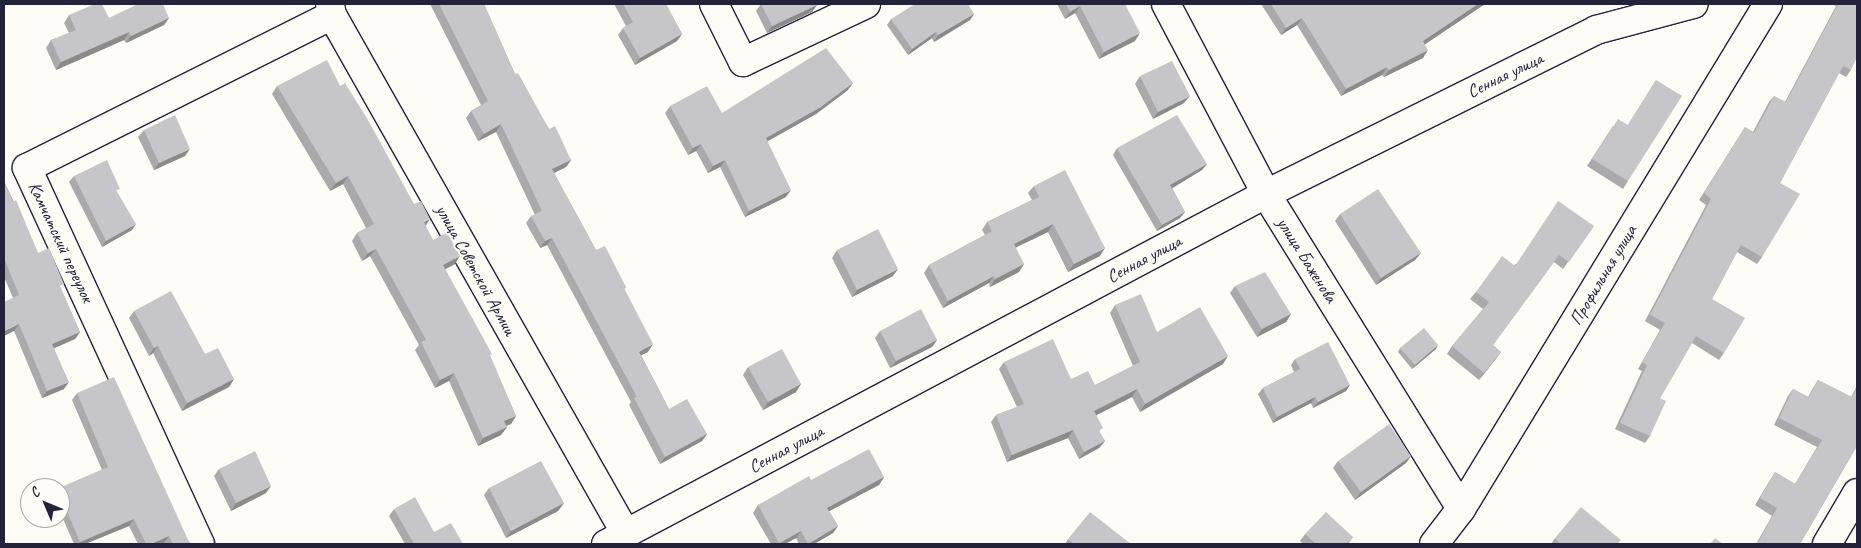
<!DOCTYPE html>
<meta charset="utf-8">
<style>
body{margin:0}
#map{position:relative;width:1861px;height:548px;overflow:hidden;background:#fdfcf7;font-family:Caveat,sans-serif}
div>[style]{position:absolute}
.roads{filter:drop-shadow(1px 0 #22223b) drop-shadow(-1px 0 #22223b) drop-shadow(0 1px #22223b) drop-shadow(0 -1px #22223b)}
.minor>*{height:28px;margin:-14px;padding:0 14px;transform-origin:14px;border-radius:14px;background:#fdfcf7}
.wall>*{inset:0;background:#aaaaac}
.shaded-wall>*{inset:0;background:#8b8b8c}
.building>*{inset:0;background:#c6c6c8}
span{translate:-50% -50%;white-space:nowrap;text-align:center;line-height:1.15;-webkit-text-stroke:4px #fdfcf7;paint-order:stroke}
.street-label{font-size:18px;color:#22223b}
.frame{position:absolute;inset:0;border:5px solid #22223b;pointer-events:none}
.north{position:absolute;left:20px;top:478px;width:50px;height:50px;box-sizing:border-box;background:#fdfcf7;border:1px solid #a5a5ac;border-radius:50%;rotate:315deg;font-size:14px;font-weight:700;line-height:20px;text-align:center;color:#22223b}
.north::after{content:'';display:block;margin:auto;width:18px;height:22px;background:#22223b;clip-path:polygon(50% 0,100% 100%,50% 72%,0 100%)}
</style>
<div id="map">
<div class="roads">
<div class="minor">
<i style="left:330px;top:4px;width:11px;rotate:80deg"></i>
<i style="left:332px;top:15px;width:596px;rotate:60.47deg"></i>
<i style="left:714px;top:4px;width:65px;rotate:63.4deg"></i>
<i style="left:743px;top:62px;width:136px;rotate:-25.2deg"></i>
<i style="left:1166px;top:4px;width:215px;rotate:62.2deg"></i>
<i style="left:1266px;top:194px;width:370px;rotate:58.2deg"></i>
<i style="left:200px;top:544px;width:414px;rotate:-114.7deg"></i>
<i style="left:27px;top:168px;width:341px;rotate:-26.6deg"></i>
<i style="left:606px;top:544px;width:747px;rotate:-27.94deg"></i>
<i style="left:1266px;top:194px;width:369px;rotate:-26.4deg"></i>
<i style="left:1596px;top:30px;width:101px;rotate:-14.9deg"></i>
<i style="left:1434px;top:544px;width:44px;rotate:-52.4deg"></i>
<i style="left:1461px;top:509px;width:591px;rotate:-58.7deg"></i>
<i style="left:1827px;top:544px;width:59px;rotate:-59.5deg"></i>
</div>
</div>
<div class="wall">
<i style="clip-path:polygon(430px 4px,484px 4px,515px 74px,549px 129px,571px 160px,566px 167px,554px 173px,596px 250px,626px 287px,624px 289px,648px 352px,641px 355px,669px 409px,707px 434px,702px 441px,660px 464px,629px 405px,631px 402px,547px 245px,540px 248px,526px 223px,531px 216px,535px 215px,496px 132px,478px 141px,466px 118px,471px 111px,481px 105px)"></i>
<i style="clip-path:polygon(614px 4px,666px 4px,682px 34px,677px 41px,635px 65px,618px 35px,623px 28px,626px 26px)"></i>
<i style="clip-path:polygon(761px 4px,816px 4px,817px 5px,812px 12px,767px 33px,756px 11px)"></i>
<i style="clip-path:polygon(1057px 4px,1125px 4px,1135px 41px,1099px 59px,1075px 13px,1065px 19px)"></i>
<i style="clip-path:polygon(1261px 4px,1485px 4px,1425px 44px,1423px 58px,1384px 77px,1382px 75px,1341px 96px,1297px 25px,1281px 35px)"></i>
<i style="clip-path:polygon(1832px 4px,1857px 4px,1851px 70px,1846px 77px,1839px 73px,1780px 183px,1762px 257px,1757px 264px,1737px 252px,1712px 299px,1724px 353px,1719px 360px,1692px 343px,1660px 398px,1650px 436px,1645px 443px,1615px 429px,1642px 371px,1638px 369px,1660px 330px,1645px 321px,1706px 205px,1699px 200px,1745px 127px,1753px 132px,1769px 102px,1774px 96px,1785px 102px,1836px 6px)"></i>
<i style="clip-path:polygon(974px 14px,970px 20px,934px 42px,932px 38px,908px 55px,887px 25px,891px 19px)"></i>
<i style="clip-path:polygon(69px 15px,109px 18px,169px 18px,164px 25px,126px 43px,124px 40px,56px 70px,46px 48px,51px 40px,69px 33px,64px 23px)"></i>
<i style="clip-path:polygon(1140px 76px,1184px 103px,1153px 119px,1135px 84px)"></i>
<i style="clip-path:polygon(1656px 80px,1628px 181px,1623px 189px,1587px 166px,1613px 126px,1628px 125px)"></i>
<i style="clip-path:polygon(277px 86px,340px 86px,425px 226px,433px 240px,455px 264px,445px 269px,490px 357px,516px 416px,511px 424px,506px 426px,507px 427px,501px 435px,478px 446px,449px 381px,435px 388px,415px 350px,419px 345px,370px 256px,362px 261px,352px 241px,357px 233px,366px 228px,343px 184px,330px 191px,272px 94px)"></i>
<i style="clip-path:polygon(848px 90px,816px 114px,767px 141px,786px 197px,745px 217px,720px 167px,708px 173px,696px 151px,688px 155px,665px 113px,670px 106px,722px 113px)"></i>
<i style="clip-path:polygon(144px 130px,185px 156px,154px 170px,138px 137px)"></i>
<i style="clip-path:polygon(1117px 148px,1207px 164px,1202px 170px,1172px 188px,1185px 212px,1180px 218px,1157px 231px,1113px 155px)"></i>
<i style="clip-path:polygon(74px 176px,117px 193px,132px 230px,102px 247px,69px 182px)"></i>
<i style="clip-path:polygon(4px 181px,38px 253px,61px 289px,80px 332px,75px 339px,54px 348px,64px 389px,42px 398px,14px 331px,13px 298px,4px 277px)"></i>
<i style="clip-path:polygon(1034px 186px,1100px 256px,1068px 272px,1048px 232px,1015px 248px,1024px 264px,1019px 272px,990px 287px,989px 283px,943px 308px,924px 273px,929px 265px,985px 235px,982px 230px,987px 222px,1032px 200px,1028px 193px)"></i>
<i style="clip-path:polygon(1340px 214px,1421px 253px,1415px 260px,1376px 285px,1335px 221px)"></i>
<i style="clip-path:polygon(1594px 226px,1563px 269px,1554px 262px,1493px 345px,1501px 352px,1479px 380px,1447px 354px,1452px 346px,1483px 309px,1470px 299px,1476px 292px,1514px 265px)"></i>
<i style="clip-path:polygon(837px 250px,893px 276px,852px 297px,832px 258px)"></i>
<i style="clip-path:polygon(1235px 286px,1291px 314px,1286px 322px,1257px 337px,1230px 293px)"></i>
<i style="clip-path:polygon(1115px 305px,1157px 332px,1223px 364px,1140px 412px,1132px 397px,1096px 415px,1100px 433px,1105px 441px,1099px 448px,1079px 459px,1068px 438px,1007px 462px,991px 422px,996px 415px,1017px 407px,999px 369px,1004px 362px,1095px 385px,1133px 366px,1110px 313px)"></i>
<i style="clip-path:polygon(134px 311px,205px 354px,234px 379px,229px 387px,182px 411px,153px 353px,149px 356px,129px 318px)"></i>
<i style="clip-path:polygon(880px 331px,937px 340px,932px 347px,890px 368px,875px 338px)"></i>
<i style="clip-path:polygon(1400px 348px,1436px 349px,1412px 369px,1398px 352px)"></i>
<i style="clip-path:polygon(1295px 359px,1350px 385px,1346px 391px,1313px 408px,1311px 403px,1273px 423px,1258px 394px,1263px 388px,1294px 372px,1291px 365px)"></i>
<i style="clip-path:polygon(748px 367px,801px 384px,796px 392px,763px 410px,743px 375px)"></i>
<i style="clip-path:polygon(1818px 380px,1851px 397px,1857px 386px,1857px 446px,1800px 544px,1756px 544px,1772px 516px,1755px 505px,1770px 480px,1775px 472px,1795px 484px,1817px 447px,1774px 425px,1788px 396px,1793px 389px,1808px 397px,1813px 388px)"></i>
<i style="clip-path:polygon(77px 393px,191px 544px,165px 544px,164px 543px,161px 544px,138px 544px,129px 526px,85px 544px,74px 544px,60px 512px,60px 488px,102px 470px,72px 400px)"></i>
<i style="clip-path:polygon(1411px 456px,1406px 463px,1355px 500px,1333px 468px,1338px 461px)"></i>
<i style="clip-path:polygon(219px 469px,266px 493px,231px 511px,214px 476px)"></i>
<i style="clip-path:polygon(884px 477px,879px 485px,829px 511px,838px 526px,833px 533px,814px 544px,799px 544px,796px 538px,785px 544px,771px 544px,753px 513px,758px 505px,811px 480px)"></i>
<i style="clip-path:polygon(489px 488px,564px 503px,558px 511px,506px 538px,484px 495px)"></i>
<i style="clip-path:polygon(394px 509px,434px 532px,463px 544px,405px 544px,389px 516px)"></i>
<i style="clip-path:polygon(1305px 534px,1353px 537px,1348px 544px,1303px 544px,1300px 541px)"></i>
<i style="clip-path:polygon(1555px 538px,1618px 544px,1551px 544px)"></i>
<i style="clip-path:polygon(1068px 539px,1131px 544px,1065px 544px)"></i>
</div>
<div class="shaded-wall">
<i style="clip-path:polygon(1478px 4px,1485px 4px,1418px 49px,1423px 41px)"></i>
<i style="clip-path:polygon(817px 5px,812px 12px,767px 33px,772px 26px)"></i>
<i style="clip-path:polygon(1080px 6px,1075px 13px,1065px 19px,1070px 12px)"></i>
<i style="clip-path:polygon(974px 14px,970px 20px,934px 42px,938px 35px)"></i>
<i style="clip-path:polygon(169px 18px,164px 25px,126px 43px,131px 36px)"></i>
<i style="clip-path:polygon(1302px 18px,1297px 25px,1281px 35px,1286px 28px)"></i>
<i style="clip-path:polygon(129px 32px,124px 40px,56px 70px,61px 62px)"></i>
<i style="clip-path:polygon(936px 32px,932px 38px,908px 55px,912px 49px)"></i>
<i style="clip-path:polygon(1140px 33px,1135px 41px,1099px 59px,1104px 52px)"></i>
<i style="clip-path:polygon(682px 34px,677px 41px,635px 65px,640px 58px)"></i>
<i style="clip-path:polygon(1428px 50px,1423px 58px,1384px 77px,1389px 70px)"></i>
<i style="clip-path:polygon(1387px 67px,1382px 75px,1341px 96px,1346px 89px)"></i>
<i style="clip-path:polygon(853px 83px,848px 90px,816px 114px,761px 145px,766px 138px)"></i>
<i style="clip-path:polygon(1190px 96px,1184px 103px,1153px 119px,1158px 112px)"></i>
<i style="clip-path:polygon(501px 124px,496px 132px,478px 141px,484px 134px)"></i>
<i style="clip-path:polygon(701px 144px,696px 151px,688px 155px,693px 148px)"></i>
<i style="clip-path:polygon(190px 149px,185px 156px,154px 170px,159px 163px)"></i>
<i style="clip-path:polygon(571px 160px,566px 167px,546px 177px,552px 169px)"></i>
<i style="clip-path:polygon(725px 160px,720px 167px,708px 173px,713px 166px)"></i>
<i style="clip-path:polygon(1207px 164px,1202px 170px,1166px 192px,1170px 185px)"></i>
<i style="clip-path:polygon(348px 176px,343px 184px,330px 191px,336px 183px)"></i>
<i style="clip-path:polygon(791px 190px,786px 197px,745px 217px,749px 211px)"></i>
<i style="clip-path:polygon(1185px 212px,1180px 218px,1157px 231px,1162px 225px)"></i>
<i style="clip-path:polygon(430px 219px,425px 227px,424px 222px)"></i>
<i style="clip-path:polygon(136px 224px,132px 230px,102px 247px,106px 241px)"></i>
<i style="clip-path:polygon(1053px 224px,1048px 232px,1008px 251px,1014px 244px)"></i>
<i style="clip-path:polygon(552px 238px,547px 245px,540px 248px,545px 241px)"></i>
<i style="clip-path:polygon(1105px 248px,1100px 256px,1068px 272px,1074px 264px)"></i>
<i style="clip-path:polygon(376px 249px,370px 256px,362px 261px,368px 253px)"></i>
<i style="clip-path:polygon(1421px 253px,1415px 260px,1376px 285px,1381px 278px)"></i>
<i style="clip-path:polygon(460px 256px,455px 264px,438px 273px,443px 265px)"></i>
<i style="clip-path:polygon(1024px 264px,1019px 272px,990px 287px,995px 279px)"></i>
<i style="clip-path:polygon(898px 269px,893px 276px,852px 297px,857px 290px)"></i>
<i style="clip-path:polygon(994px 276px,989px 283px,943px 308px,948px 301px)"></i>
<i style="clip-path:polygon(1291px 314px,1286px 322px,1257px 337px,1262px 329px)"></i>
<i style="clip-path:polygon(19px 324px,14px 331px,4px 336px,4px 331px)"></i>
<i style="clip-path:polygon(80px 332px,75px 339px,48px 351px,52px 344px)"></i>
<i style="clip-path:polygon(937px 340px,932px 347px,890px 368px,896px 361px)"></i>
<i style="clip-path:polygon(653px 344px,648px 352px,634px 359px,639px 352px)"></i>
<i style="clip-path:polygon(1438px 345px,1436px 349px,1412px 369px,1415px 365px)"></i>
<i style="clip-path:polygon(158px 346px,153px 353px,149px 356px,154px 348px)"></i>
<i style="clip-path:polygon(1501px 352px,1496px 359px,1479px 380px,1484px 373px)"></i>
<i style="clip-path:polygon(1228px 356px,1223px 364px,1140px 412px,1145px 404px)"></i>
<i style="clip-path:polygon(454px 373px,449px 381px,435px 388px,440px 380px)"></i>
<i style="clip-path:polygon(234px 379px,229px 387px,182px 411px,187px 403px)"></i>
<i style="clip-path:polygon(69px 382px,64px 389px,42px 398px,47px 391px)"></i>
<i style="clip-path:polygon(801px 384px,796px 392px,763px 410px,768px 402px)"></i>
<i style="clip-path:polygon(1350px 385px,1346px 391px,1313px 408px,1318px 402px)"></i>
<i style="clip-path:polygon(1137px 389px,1132px 397px,1089px 419px,1094px 411px)"></i>
<i style="clip-path:polygon(1315px 397px,1311px 403px,1273px 423px,1277px 417px)"></i>
<i style="clip-path:polygon(516px 416px,511px 424px,498px 429px,504px 421px)"></i>
<i style="clip-path:polygon(507px 427px,501px 435px,478px 446px,483px 438px)"></i>
<i style="clip-path:polygon(1073px 430px,1068px 438px,1007px 462px,1012px 455px)"></i>
<i style="clip-path:polygon(707px 434px,702px 441px,660px 464px,665px 457px)"></i>
<i style="clip-path:polygon(1105px 441px,1099px 448px,1079px 459px,1084px 452px)"></i>
<i style="clip-path:polygon(1411px 456px,1406px 463px,1355px 500px,1361px 492px)"></i>
<i style="clip-path:polygon(884px 477px,879px 485px,822px 515px,827px 508px)"></i>
<i style="clip-path:polygon(271px 486px,266px 493px,231px 511px,236px 503px)"></i>
<i style="clip-path:polygon(564px 503px,558px 511px,506px 538px,511px 531px)"></i>
<i style="clip-path:polygon(134px 519px,129px 526px,85px 544px,78px 544px,80px 542px)"></i>
<i style="clip-path:polygon(838px 526px,833px 533px,814px 544px,808px 544px)"></i>
<i style="clip-path:polygon(801px 531px,796px 538px,785px 544px,779px 544px)"></i>
<i style="clip-path:polygon(169px 536px,164px 543px,161px 544px,151px 544px)"></i>
</div>
<div class="building">
<i style="clip-path:polygon(95px 4px,102px 4px,109px 18px,138px 4px,163px 4px,169px 18px,131px 36px,129px 32px,61px 62px,51px 40px,76px 30px,69px 15px)"></i>
<i style="clip-path:polygon(439px 4px,484px 4px,515px 74px,518px 73px,549px 129px,555px 126px,571px 160px,552px 169px,596px 250px,605px 246px,626px 287px,624px 288px,653px 344px,639px 352px,669px 409px,687px 399px,707px 434px,665px 457px,634px 398px,637px 397px,552px 238px,545px 241px,531px 216px,542px 211px,501px 124px,484px 134px,471px 111px,488px 101px)"></i>
<i style="clip-path:polygon(623px 4px,666px 4px,682px 34px,640px 58px,623px 28px,633px 22px)"></i>
<i style="clip-path:polygon(761px 4px,816px 4px,817px 5px,772px 26px)"></i>
<i style="clip-path:polygon(915px 4px,968px 4px,974px 14px,938px 35px,936px 32px,912px 49px,891px 19px)"></i>
<i style="clip-path:polygon(1066px 4px,1125px 4px,1140px 33px,1104px 52px,1080px 6px,1070px 12px)"></i>
<i style="clip-path:polygon(1271px 4px,1478px 4px,1423px 41px,1428px 50px,1389px 70px,1387px 67px,1346px 89px,1302px 18px,1286px 28px)"></i>
<i style="clip-path:polygon(1838px 4px,1857px 4px,1857px 57px,1851px 70px,1843px 66px,1780px 183px,1800px 194px,1762px 257px,1741px 245px,1712px 299px,1745px 318px,1724px 353px,1696px 336px,1660px 398px,1666px 401px,1650px 436px,1620px 423px,1647px 365px,1642px 362px,1665px 323px,1650px 315px,1711px 199px,1704px 193px,1745px 127px,1754px 133px,1774px 96px,1786px 102px)"></i>
<i style="clip-path:polygon(826px 48px,853px 83px,821px 107px,766px 138px,791px 190px,749px 211px,725px 160px,713px 166px,701px 144px,693px 148px,670px 106px,707px 86px,722px 113px)"></i>
<i style="clip-path:polygon(327px 60px,340px 86px,345px 83px,368px 120px,414px 204px,421px 201px,430px 219px,424px 222px,433px 240px,447px 232px,460px 256px,443px 265px,492px 354px,490px 355px,516px 416px,504px 421px,507px 427px,483px 438px,454px 373px,440px 380px,421px 342px,426px 340px,376px 249px,368px 253px,357px 233px,374px 224px,348px 176px,336px 183px,277px 86px)"></i>
<i style="clip-path:polygon(1172px 61px,1190px 96px,1158px 112px,1140px 76px)"></i>
<i style="clip-path:polygon(1656px 80px,1682px 96px,1628px 181px,1592px 159px,1618px 119px,1628px 125px)"></i>
<i style="clip-path:polygon(175px 115px,190px 149px,159px 163px,144px 130px)"></i>
<i style="clip-path:polygon(1177px 115px,1207px 164px,1170px 185px,1185px 212px,1162px 225px,1117px 148px)"></i>
<i style="clip-path:polygon(107px 160px,120px 189px,116px 190px,136px 224px,106px 241px,74px 176px)"></i>
<i style="clip-path:polygon(1065px 170px,1105px 248px,1074px 264px,1053px 224px,1014px 244px,1024px 264px,995px 279px,994px 276px,948px 301px,929px 265px,992px 231px,987px 222px,1039px 197px,1034px 186px)"></i>
<i style="clip-path:polygon(4px 181px,13px 202px,16px 200px,38px 253px,49px 248px,64px 284px,60px 286px,80px 332px,52px 344px,69px 382px,47px 391px,19px 324px,4px 331px,4px 302px,19px 295px,4px 258px)"></i>
<i style="clip-path:polygon(1378px 189px,1421px 253px,1381px 278px,1340px 214px)"></i>
<i style="clip-path:polygon(1558px 201px,1594px 226px,1569px 262px,1559px 255px,1493px 345px,1501px 352px,1484px 373px,1452px 346px,1489px 302px,1476px 292px,1502px 256px,1515px 266px)"></i>
<i style="clip-path:polygon(878px 229px,898px 269px,857px 290px,837px 250px)"></i>
<i style="clip-path:polygon(1265px 272px,1291px 314px,1262px 329px,1235px 286px)"></i>
<i style="clip-path:polygon(171px 291px,205px 354px,218px 348px,234px 379px,187px 403px,158px 346px,154px 348px,134px 311px)"></i>
<i style="clip-path:polygon(1141px 294px,1157px 332px,1200px 307px,1228px 356px,1145px 404px,1137px 389px,1094px 411px,1103px 428px,1099px 431px,1105px 441px,1084px 452px,1073px 430px,1012px 455px,996px 415px,1024px 404px,1004px 362px,1053px 339px,1071px 379px,1088px 371px,1095px 385px,1140px 362px,1115px 305px)"></i>
<i style="clip-path:polygon(921px 309px,937px 340px,896px 361px,880px 331px)"></i>
<i style="clip-path:polygon(1424px 328px,1438px 345px,1415px 365px,1400px 348px)"></i>
<i style="clip-path:polygon(1328px 342px,1350px 385px,1318px 402px,1315px 397px,1277px 417px,1263px 388px,1300px 369px,1295px 359px)"></i>
<i style="clip-path:polygon(782px 349px,801px 384px,768px 402px,748px 367px)"></i>
<i style="clip-path:polygon(114px 377px,190px 544px,191px 544px,173px 544px,169px 536px,151px 544px,146px 544px,134px 519px,80px 542px,60px 494px,60px 488px,59px 488px,108px 467px,77px 393px)"></i>
<i style="clip-path:polygon(1818px 380px,1852px 397px,1857px 388px,1857px 446px,1800px 544px,1757px 544px,1777px 508px,1760px 498px,1775px 472px,1795px 484px,1822px 440px,1779px 418px,1793px 389px,1809px 397px)"></i>
<i style="clip-path:polygon(1389px 424px,1411px 456px,1361px 492px,1338px 461px)"></i>
<i style="clip-path:polygon(869px 449px,884px 477px,827px 508px,838px 526px,808px 544px,801px 531px,779px 543px,758px 505px,809px 476px,811px 480px)"></i>
<i style="clip-path:polygon(255px 451px,271px 486px,236px 503px,219px 469px)"></i>
<i style="clip-path:polygon(541px 461px,564px 503px,511px 531px,489px 488px)"></i>
<i style="clip-path:polygon(415px 497px,434px 532px,451px 523px,463px 544px,414px 544px,394px 509px)"></i>
<i style="clip-path:polygon(1581px 507px,1621px 540px,1617px 544px,1560px 544px,1555px 538px)"></i>
<i style="clip-path:polygon(1090px 512px,1131px 544px,1074px 544px,1068px 539px)"></i>
<i style="clip-path:polygon(1326px 512px,1353px 537px,1346px 544px,1316px 544px,1305px 534px)"></i>
<i style="clip-path:polygon(1715px 538px,1723px 544px,1710px 544px)"></i>
</div>
<div class="street-label">
<span style="left:1505px;top:75px;rotate:-26deg">Сенная улица</span>
<span style="left:61px;top:242px;rotate:65deg">Камчатский переулок</span>
<span style="left:1144px;top:259px;rotate:-28deg">Сенная улица</span>
<span style="left:1307px;top:260px;rotate:58deg">улица Баженова</span>
<span style="left:476px;top:270px;rotate:61deg">улица Советской Армии</span>
<span style="left:1603px;top:275px;rotate:-59deg">Профильная улица</span>
<span style="left:786px;top:449px;rotate:-28deg">Сенная улица</span>
</div>
<div class="frame"></div>
<div class="north">С</div>
</div>
